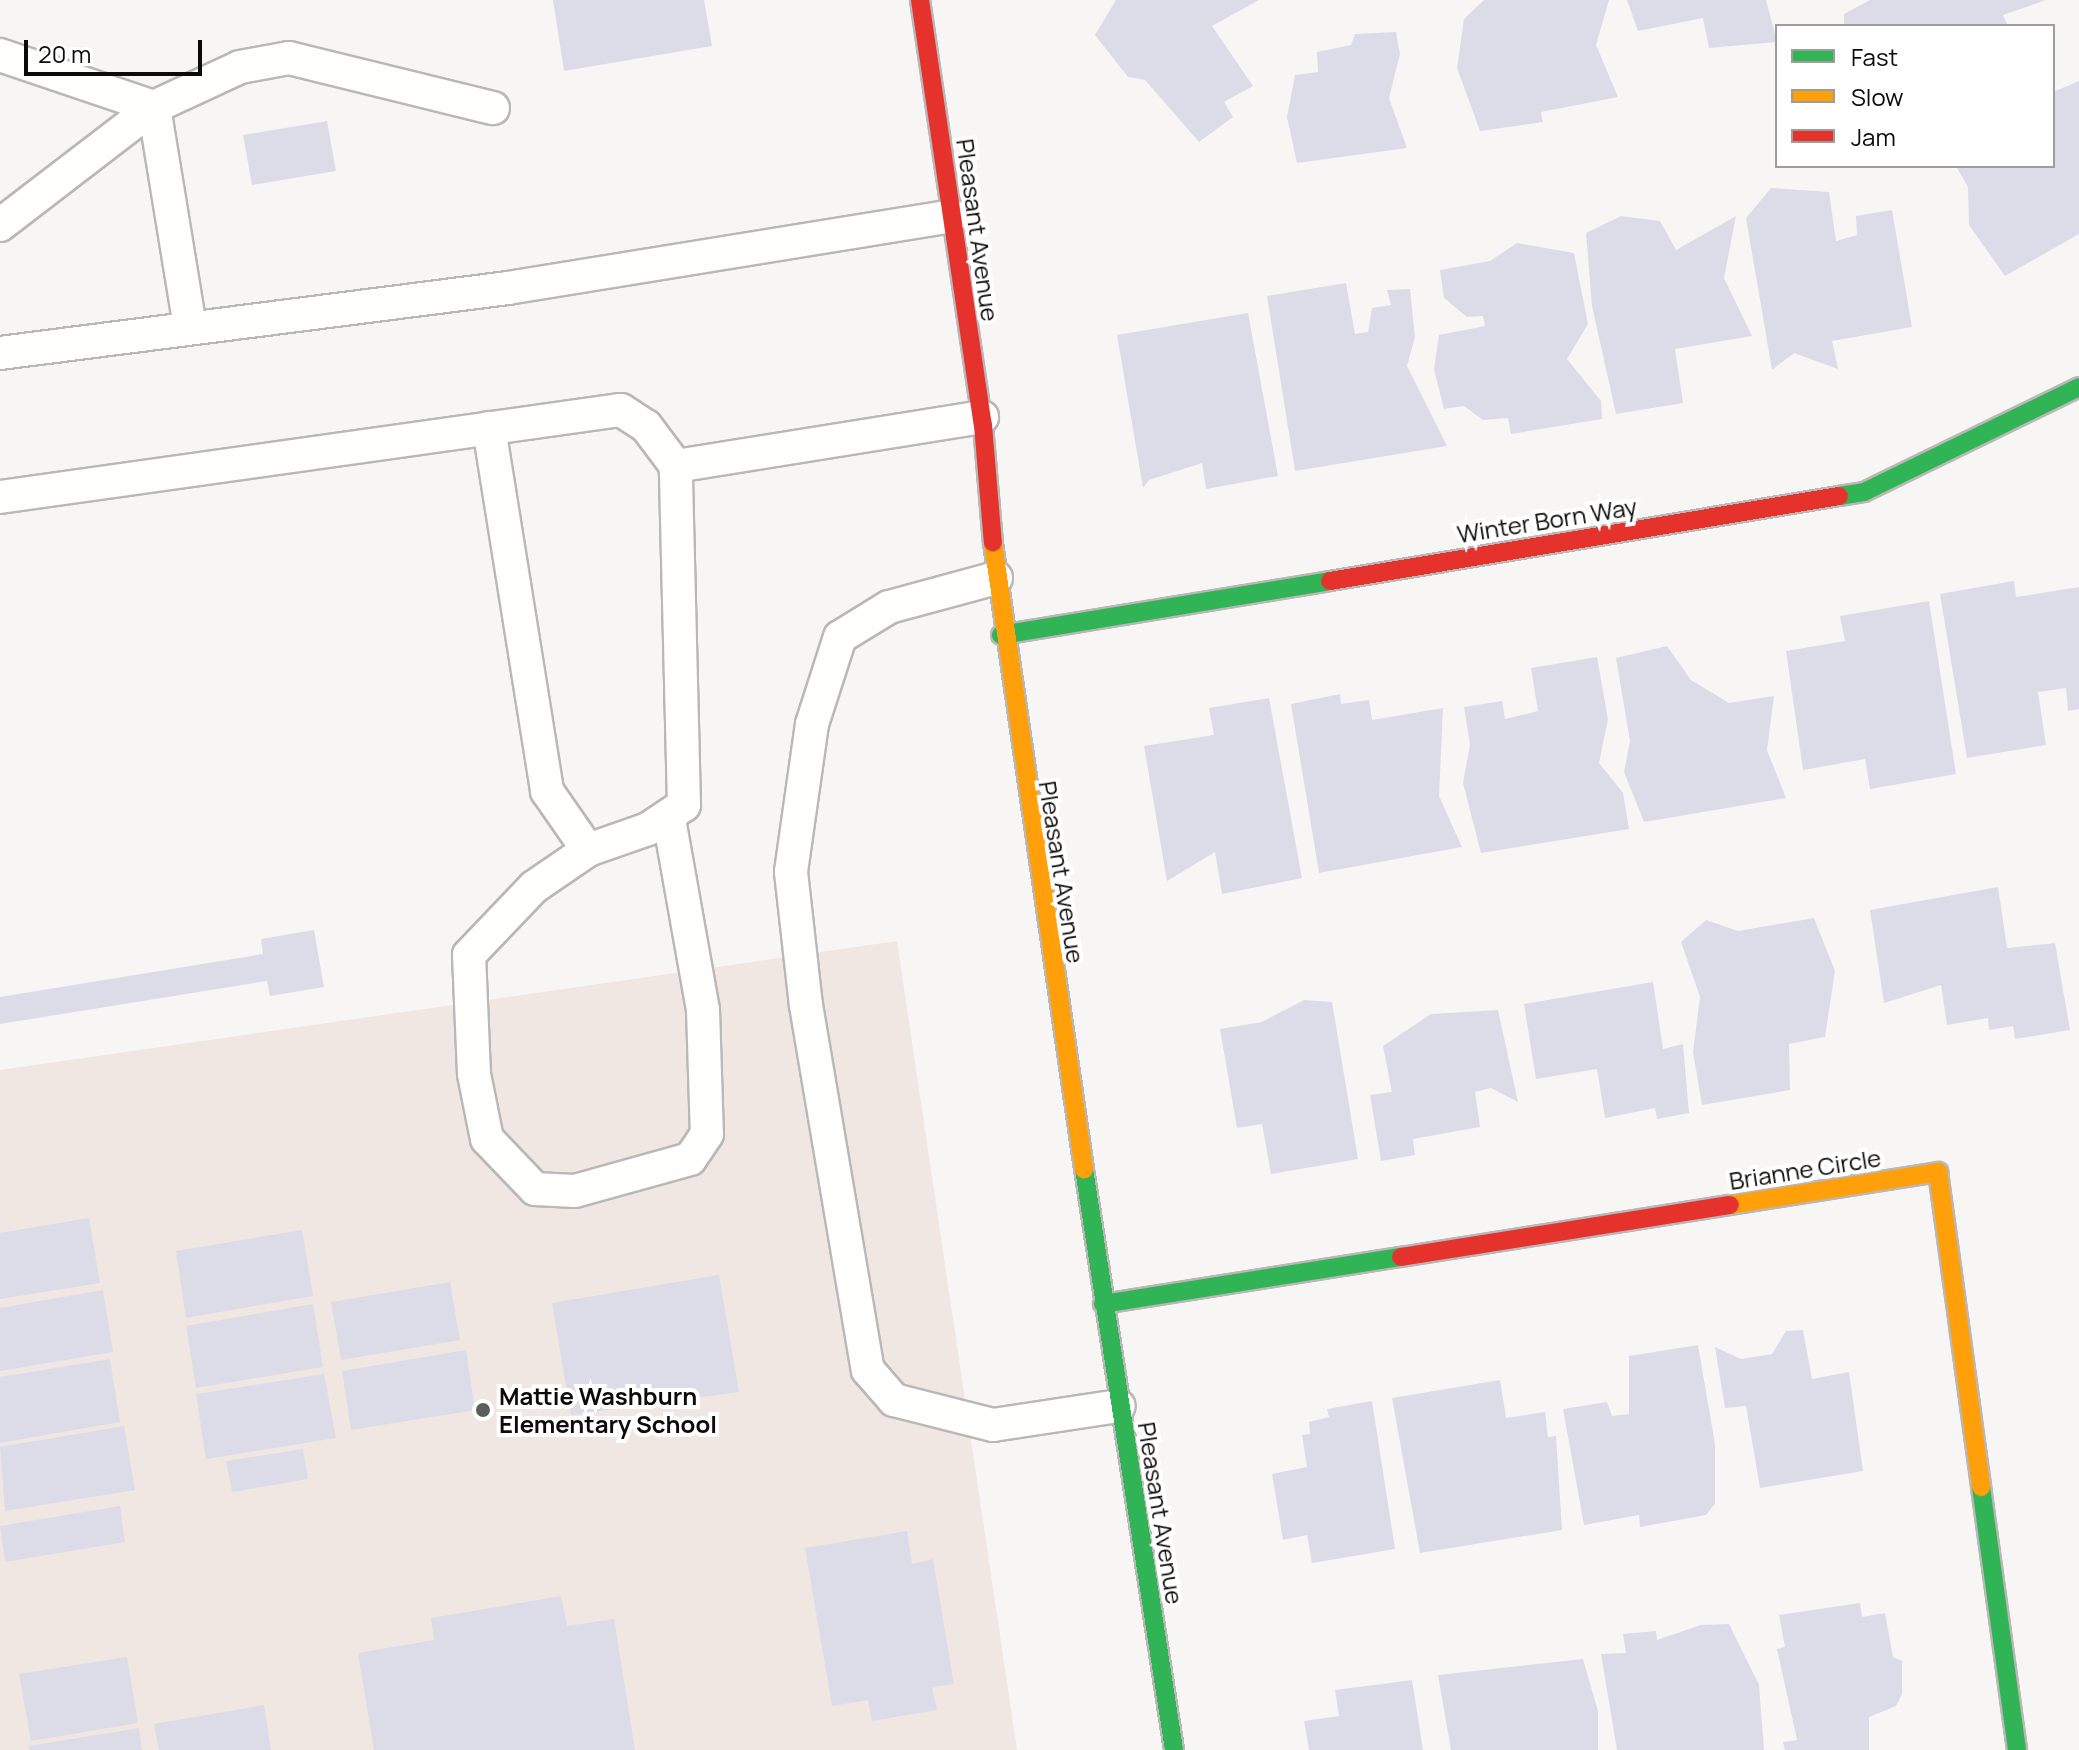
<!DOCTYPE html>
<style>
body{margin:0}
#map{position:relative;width:2079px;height:1750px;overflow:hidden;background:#f8f6f4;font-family:Manrope,sans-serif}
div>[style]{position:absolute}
.built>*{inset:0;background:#f0e7e3}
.building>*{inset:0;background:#dbdce8}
.roads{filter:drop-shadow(2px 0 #bab8b7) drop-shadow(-2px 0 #bab8b7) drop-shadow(0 2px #bab8b7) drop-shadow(0 -2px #bab8b7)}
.lane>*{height:32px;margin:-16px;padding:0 16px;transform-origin:16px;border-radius:16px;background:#fefefd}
.fast>*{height:18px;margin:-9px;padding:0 9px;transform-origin:9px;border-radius:9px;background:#30b455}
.slow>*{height:18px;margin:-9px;padding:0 9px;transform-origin:9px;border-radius:9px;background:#ff9f0a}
.jam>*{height:18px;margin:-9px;padding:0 9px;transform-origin:9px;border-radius:9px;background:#e5322d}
.dots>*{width:22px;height:22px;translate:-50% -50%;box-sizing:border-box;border:4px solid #fff;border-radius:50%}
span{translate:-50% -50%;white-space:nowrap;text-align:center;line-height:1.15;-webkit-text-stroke:8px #fff;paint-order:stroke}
.street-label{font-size:24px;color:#0c0b0a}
.poi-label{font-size:24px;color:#0c0b0a;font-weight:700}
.left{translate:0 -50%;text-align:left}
.legend{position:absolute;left:1775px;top:24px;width:280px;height:144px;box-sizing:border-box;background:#fff;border:2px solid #9e9d9d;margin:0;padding:10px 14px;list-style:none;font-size:24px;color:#0c0b0a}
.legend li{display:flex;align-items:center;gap:16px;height:40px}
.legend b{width:40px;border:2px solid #9e9d9d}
.scale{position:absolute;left:24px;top:40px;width:178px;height:36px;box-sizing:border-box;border:4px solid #0c0b0a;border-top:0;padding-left:10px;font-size:24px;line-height:28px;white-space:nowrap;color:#0c0b0a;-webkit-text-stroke:6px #fff;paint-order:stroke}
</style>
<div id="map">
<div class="built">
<i style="clip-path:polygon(897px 941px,1017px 1750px,0 1750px,0 1070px)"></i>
</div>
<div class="building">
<i style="clip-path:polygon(553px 0,704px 0,712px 46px,564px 71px)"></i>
<i style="clip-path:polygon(1116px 0,1259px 0,1212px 26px,1253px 86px,1224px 102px,1233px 117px,1199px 142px,1145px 80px,1128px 77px,1095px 35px)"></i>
<i style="clip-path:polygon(1484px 0,1609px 0,1596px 45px,1618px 97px,1541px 112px,1543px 122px,1480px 131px,1457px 68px,1464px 19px)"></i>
<i style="clip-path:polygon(1627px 0,1766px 0,1777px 42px,1709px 48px,1703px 18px,1638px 31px)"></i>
<i style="clip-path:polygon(1870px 0,2046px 0,2003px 15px,2008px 26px,1844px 26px,1844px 14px)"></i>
<i style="clip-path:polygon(1396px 32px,1400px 54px,1389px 98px,1407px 148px,1297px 163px,1287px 117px,1295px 75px,1318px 72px,1317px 52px,1351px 45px,1355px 34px)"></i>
<i style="clip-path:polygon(2079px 81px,2079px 234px,2005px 276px,1969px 225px,1968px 187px,1956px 166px,2053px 166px,2053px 92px)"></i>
<i style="clip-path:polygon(327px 121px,336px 171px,252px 185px,243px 135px)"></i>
<i style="clip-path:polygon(1771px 188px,1829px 192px,1836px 241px,1857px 235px,1856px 216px,1892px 210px,1912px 327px,1832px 341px,1838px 369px,1794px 353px,1772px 370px,1746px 218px)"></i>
<i style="clip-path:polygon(1621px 216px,1660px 221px,1676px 250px,1736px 216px,1724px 278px,1752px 336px,1675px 349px,1683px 403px,1616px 414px,1592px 306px,1586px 233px)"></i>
<i style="clip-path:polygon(1517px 243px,1574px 253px,1588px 324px,1567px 359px,1601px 401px,1602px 419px,1511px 434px,1508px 418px,1483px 420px,1464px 406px,1444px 409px,1434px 369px,1439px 335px,1485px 326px,1483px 316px,1467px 317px,1444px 298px,1440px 270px,1490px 261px)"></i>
<i style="clip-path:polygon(1346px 283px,1355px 334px,1368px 332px,1372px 308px,1391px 305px,1387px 290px,1410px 289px,1415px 337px,1407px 366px,1447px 446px,1295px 471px,1267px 296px)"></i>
<i style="clip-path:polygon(1248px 313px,1278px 476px,1206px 489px,1202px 463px,1149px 480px,1143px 488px,1117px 335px)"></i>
<i style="clip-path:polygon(2014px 581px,2016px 597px,2079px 587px,2079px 709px,2068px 711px,2066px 688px,2038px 692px,2046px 745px,1967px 758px,1940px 594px)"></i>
<i style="clip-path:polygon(1929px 601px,1956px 774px,1870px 789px,1865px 759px,1803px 770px,1786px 651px,1845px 641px,1840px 616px)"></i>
<i style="clip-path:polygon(1667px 646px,1691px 680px,1729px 703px,1774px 696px,1767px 750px,1786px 798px,1644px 822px,1624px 772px,1630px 741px,1616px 658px)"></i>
<i style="clip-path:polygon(1597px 657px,1608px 719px,1599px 763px,1623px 793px,1629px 829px,1481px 853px,1463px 783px,1470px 745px,1464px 707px,1502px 701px,1505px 719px,1538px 711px,1531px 668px)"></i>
<i style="clip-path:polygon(1340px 694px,1341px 704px,1369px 700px,1372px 720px,1443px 708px,1439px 796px,1462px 847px,1319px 873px,1291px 704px)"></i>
<i style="clip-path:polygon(1269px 698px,1302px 878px,1222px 894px,1215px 852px,1167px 881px,1144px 746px,1214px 735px,1209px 708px)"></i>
<i style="clip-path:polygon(1998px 887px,2007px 948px,2055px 943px,2070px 1030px,2015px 1039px,2013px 1026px,1989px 1030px,1988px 1018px,1947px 1025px,1941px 985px,1884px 1003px,1870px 910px)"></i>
<i style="clip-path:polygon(1814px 918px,1835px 971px,1825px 1037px,1789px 1044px,1790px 1090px,1702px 1105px,1693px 1052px,1700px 997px,1681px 942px,1706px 920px,1738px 931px)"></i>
<i style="clip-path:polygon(314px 930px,324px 987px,270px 996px,267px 981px,0 1024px,0 997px,263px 954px,261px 939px)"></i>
<i style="clip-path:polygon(1653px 982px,1663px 1049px,1683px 1044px,1689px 1113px,1657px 1119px,1655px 1108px,1605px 1118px,1597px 1069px,1536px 1079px,1524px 1004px)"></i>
<i style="clip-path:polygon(1304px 1000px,1332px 1002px,1358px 1159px,1271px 1174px,1262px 1124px,1237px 1128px,1220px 1029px,1262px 1022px)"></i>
<i style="clip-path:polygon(1498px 1010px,1518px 1102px,1491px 1088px,1475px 1092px,1480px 1127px,1413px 1139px,1415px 1155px,1381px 1161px,1370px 1095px,1392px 1092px,1383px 1046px,1431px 1014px)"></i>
<i style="clip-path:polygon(89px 1218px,100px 1283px,0 1299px,0 1233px)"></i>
<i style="clip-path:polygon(302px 1230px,313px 1296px,186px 1318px,176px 1251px)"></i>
<i style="clip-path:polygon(719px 1275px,739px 1392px,571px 1415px,552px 1303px)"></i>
<i style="clip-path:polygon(450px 1282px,460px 1340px,341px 1360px,331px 1302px)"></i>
<i style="clip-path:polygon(103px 1290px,113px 1352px,0 1371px,0 1308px)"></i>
<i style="clip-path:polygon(313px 1304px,323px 1367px,196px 1388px,186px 1326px)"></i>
<i style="clip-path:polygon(1803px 1330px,1812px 1379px,1849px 1372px,1863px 1471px,1760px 1488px,1746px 1406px,1725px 1408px,1715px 1347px,1741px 1359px,1772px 1354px,1786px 1331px)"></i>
<i style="clip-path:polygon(1698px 1345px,1715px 1444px,1715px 1504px,1706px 1515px,1640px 1527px,1639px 1515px,1584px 1525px,1563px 1409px,1607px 1402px,1612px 1416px,1629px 1414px,1629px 1356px)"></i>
<i style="clip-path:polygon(466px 1350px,475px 1410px,351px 1430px,342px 1371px)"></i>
<i style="clip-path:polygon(110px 1359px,120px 1422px,0 1443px,0 1377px)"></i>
<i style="clip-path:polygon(324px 1374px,336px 1438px,206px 1459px,196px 1394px)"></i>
<i style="clip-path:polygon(1500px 1380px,1506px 1418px,1545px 1412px,1548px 1437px,1556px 1436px,1562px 1530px,1420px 1553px,1392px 1398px)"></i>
<i style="clip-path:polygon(1372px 1401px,1395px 1549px,1312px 1563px,1307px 1535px,1283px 1540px,1272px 1474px,1307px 1467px,1302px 1435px,1310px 1434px,1309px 1422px,1329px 1417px,1327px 1409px)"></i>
<i style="clip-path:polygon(124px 1426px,135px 1490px,5px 1511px,0 1447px)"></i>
<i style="clip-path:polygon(303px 1449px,308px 1479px,232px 1492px,226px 1461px)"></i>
<i style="clip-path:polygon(120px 1506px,125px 1542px,5px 1562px,0 1526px)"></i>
<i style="clip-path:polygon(907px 1531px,912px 1564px,933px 1559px,954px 1684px,932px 1687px,937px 1710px,872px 1721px,868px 1700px,832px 1706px,805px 1548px)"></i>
<i style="clip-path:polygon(561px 1596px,567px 1626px,614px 1619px,635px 1750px,374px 1750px,358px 1653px,434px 1640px,431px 1618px)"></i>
<i style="clip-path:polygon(1860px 1603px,1862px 1617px,1885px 1613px,1893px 1657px,1902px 1661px,1902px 1694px,1896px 1706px,1869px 1717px,1869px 1750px,1785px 1750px,1783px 1742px,1797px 1740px,1777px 1649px,1785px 1647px,1779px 1615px)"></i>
<i style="clip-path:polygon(1729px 1624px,1759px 1685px,1764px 1750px,1617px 1750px,1601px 1654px,1626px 1653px,1623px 1634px,1656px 1631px,1657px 1640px,1701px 1625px)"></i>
<i style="clip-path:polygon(127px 1657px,138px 1723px,31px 1741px,19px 1674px)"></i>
<i style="clip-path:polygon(1583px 1659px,1598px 1711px,1598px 1750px,1451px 1750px,1438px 1675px)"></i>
<i style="clip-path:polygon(1412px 1680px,1423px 1750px,1309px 1750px,1304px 1721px,1339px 1716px,1335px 1690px)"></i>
<i style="clip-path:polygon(264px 1705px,271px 1750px,159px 1750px,154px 1724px)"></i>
<i style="clip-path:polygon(139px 1728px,142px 1750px,30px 1750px,29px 1746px)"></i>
</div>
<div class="roads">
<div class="lane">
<i style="left:0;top:55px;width:163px;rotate:18.7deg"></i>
<i style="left:154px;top:107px;width:222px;rotate:80.7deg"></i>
<i style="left:0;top:225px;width:194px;rotate:-37.5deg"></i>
<i style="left:154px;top:107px;width:95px;rotate:-24.9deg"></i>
<i style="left:240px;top:67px;width:50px;rotate:-10.4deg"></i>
<i style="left:289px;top:58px;width:210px;rotate:13.8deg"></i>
<i style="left:0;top:353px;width:512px;rotate:-7.29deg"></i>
<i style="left:508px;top:288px;width:450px;rotate:-9.2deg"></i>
<i style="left:489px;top:428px;width:368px;rotate:80.9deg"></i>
<i style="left:547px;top:791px;width:72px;rotate:55.2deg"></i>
<i style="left:0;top:497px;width:627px;rotate:-7.98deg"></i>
<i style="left:621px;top:410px;width:30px;rotate:33deg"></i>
<i style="left:646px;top:426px;width:50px;rotate:53.1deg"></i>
<i style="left:676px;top:466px;width:310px;rotate:-9.1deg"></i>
<i style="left:996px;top:578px;width:111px;rotate:164.8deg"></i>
<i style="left:889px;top:607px;width:57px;rotate:148.5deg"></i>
<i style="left:840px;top:637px;width:91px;rotate:107.8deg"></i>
<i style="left:812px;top:724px;width:149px;rotate:98.1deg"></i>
<i style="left:791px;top:872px;width:134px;rotate:83.6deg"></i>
<i style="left:806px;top:1005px;width:370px;rotate:80.4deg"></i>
<i style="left:868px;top:1370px;width:40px;rotate:49deg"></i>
<i style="left:894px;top:1400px;width:102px;rotate:14.2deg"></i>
<i style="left:993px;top:1425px;width:127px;rotate:-8.6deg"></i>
<i style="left:669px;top:819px;width:194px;rotate:79.9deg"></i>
<i style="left:703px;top:1010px;width:124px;rotate:88.2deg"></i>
<i style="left:707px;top:1134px;width:30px;rotate:124deg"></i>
<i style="left:690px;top:1159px;width:119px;rotate:164.5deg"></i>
<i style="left:575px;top:1191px;width:40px;rotate:-177.1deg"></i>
<i style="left:535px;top:1189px;width:69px;rotate:-133.8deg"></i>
<i style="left:487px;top:1139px;width:66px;rotate:-101.3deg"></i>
<i style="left:474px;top:1074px;width:119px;rotate:-92.4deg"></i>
<i style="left:469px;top:955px;width:94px;rotate:-46.3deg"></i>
<i style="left:534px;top:887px;width:65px;rotate:-34.4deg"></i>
<i style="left:588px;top:850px;width:64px;rotate:-19.3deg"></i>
<i style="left:648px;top:829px;width:43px;rotate:-33.7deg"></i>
<i style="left:684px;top:805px;width:339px;rotate:-91.4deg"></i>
</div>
<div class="fast">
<i style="left:1839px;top:496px;width:25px;rotate:-9deg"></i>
<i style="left:1864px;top:492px;width:239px;rotate:-26deg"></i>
<i style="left:1001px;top:635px;width:333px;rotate:-9.3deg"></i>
<i style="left:1084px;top:1169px;width:588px;rotate:81.19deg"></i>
<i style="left:1103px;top:1304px;width:302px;rotate:-9deg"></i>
<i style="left:1981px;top:1487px;width:265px;rotate:82.2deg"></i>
</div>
<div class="slow">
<i style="left:993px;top:543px;width:633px;rotate:81.73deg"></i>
<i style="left:1730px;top:1205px;width:211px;rotate:-9deg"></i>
<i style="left:1938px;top:1172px;width:318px;rotate:82.2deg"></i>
</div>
<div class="jam">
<i style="left:920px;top:0;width:430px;rotate:81.6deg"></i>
<i style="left:983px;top:425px;width:118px;rotate:85.2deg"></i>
<i style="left:1330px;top:581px;width:516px;rotate:-9.48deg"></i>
<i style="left:1401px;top:1257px;width:333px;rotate:-9deg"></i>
</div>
</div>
<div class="dots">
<i style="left:483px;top:1410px;background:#5f5d5c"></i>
</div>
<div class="street-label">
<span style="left:978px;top:230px;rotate:82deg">Pleasant Avenue</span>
<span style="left:1547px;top:520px;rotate:-9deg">Winter Born Way</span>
<span style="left:1062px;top:872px;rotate:81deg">Pleasant Avenue</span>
<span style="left:1805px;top:1169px;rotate:-9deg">Brianne Circle</span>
<span style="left:1161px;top:1513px;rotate:81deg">Pleasant Avenue</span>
</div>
<div class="poi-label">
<span class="left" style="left:499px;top:1410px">Mattie Washburn<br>Elementary School</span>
</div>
<ul class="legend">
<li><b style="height:10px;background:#30b455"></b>Fast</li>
<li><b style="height:10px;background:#ff9f0a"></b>Slow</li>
<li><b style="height:10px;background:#e5322d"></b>Jam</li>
</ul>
<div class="scale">20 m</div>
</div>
